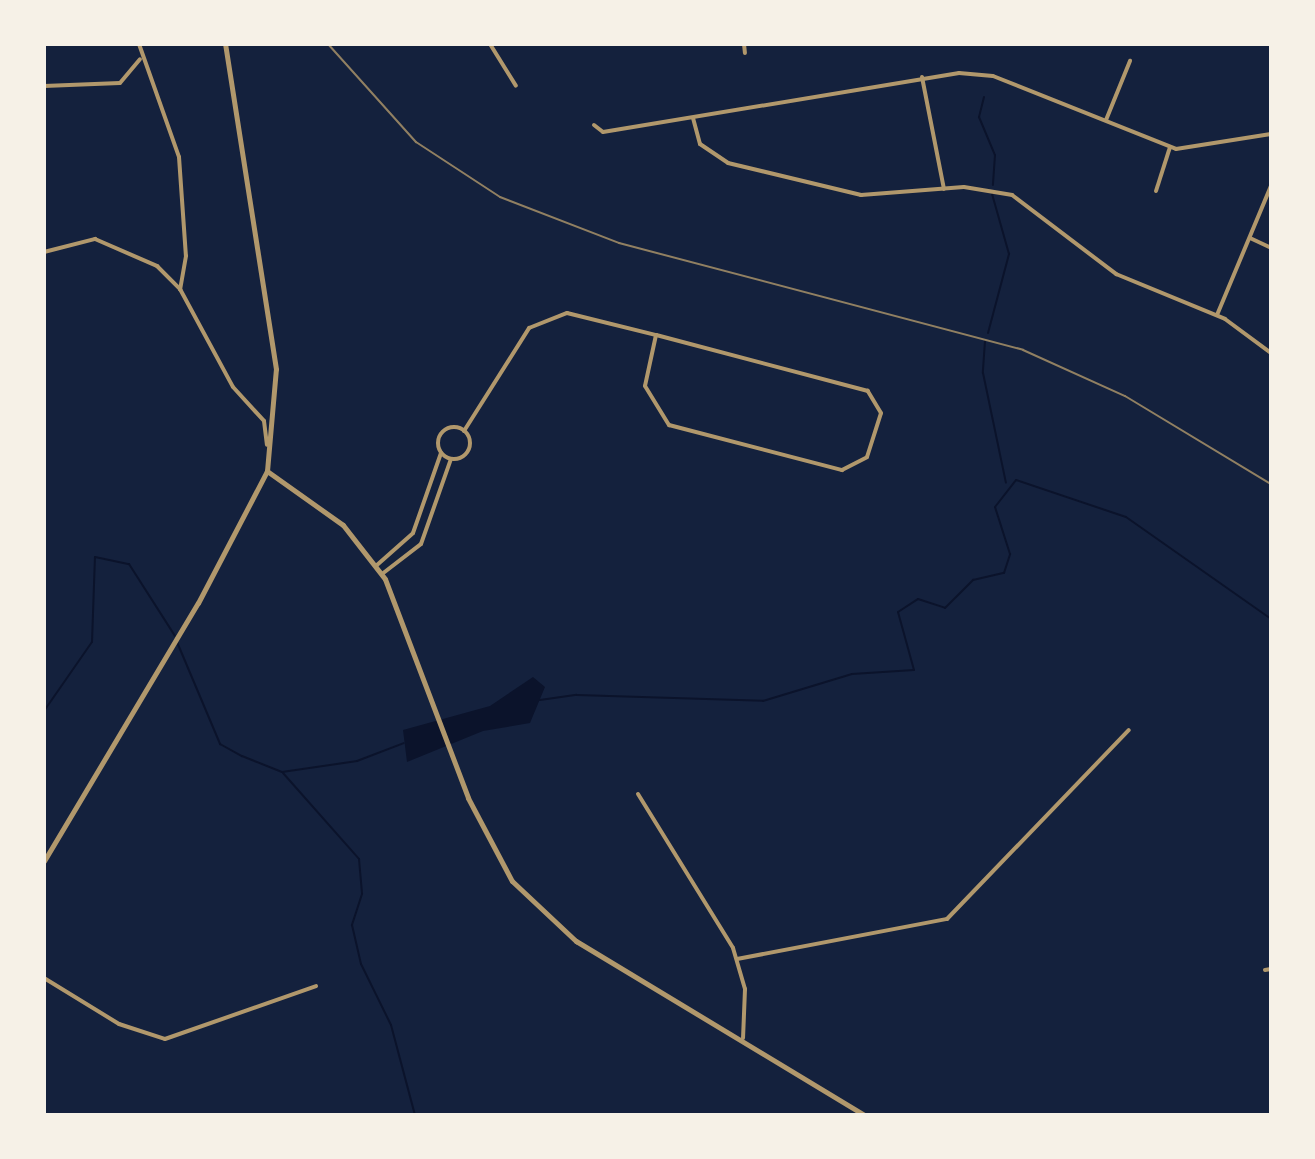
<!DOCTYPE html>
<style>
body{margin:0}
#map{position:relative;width:1315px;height:1159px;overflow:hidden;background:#14213d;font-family:"Nunito Sans",sans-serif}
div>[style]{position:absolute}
.water>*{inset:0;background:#0b132b}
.stream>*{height:2px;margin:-1px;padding:0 1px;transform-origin:1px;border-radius:1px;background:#0b132b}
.minor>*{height:4px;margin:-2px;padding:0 2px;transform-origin:2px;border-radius:2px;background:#b1986c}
.minor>.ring{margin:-2px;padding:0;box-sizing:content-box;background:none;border:4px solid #b1986c;border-radius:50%}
.tertiary>*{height:5px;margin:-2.5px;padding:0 2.5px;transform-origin:2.5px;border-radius:2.5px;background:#b1986c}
.rail>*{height:2px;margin:-1px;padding:0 1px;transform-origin:1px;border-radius:1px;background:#918062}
span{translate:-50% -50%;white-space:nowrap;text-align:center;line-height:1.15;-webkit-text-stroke:7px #f6f1e7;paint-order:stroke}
.frame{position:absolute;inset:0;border:46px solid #f6f1e7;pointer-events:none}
</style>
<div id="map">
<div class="water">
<i style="clip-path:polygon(533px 677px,545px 687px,530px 723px,483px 731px,407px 762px,403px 730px,490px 706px)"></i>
</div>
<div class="stream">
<i style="left:984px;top:97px;width:21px;rotate:104deg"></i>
<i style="left:979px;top:117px;width:41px;rotate:67.2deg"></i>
<i style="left:995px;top:155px;width:30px;rotate:94deg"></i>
<i style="left:988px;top:333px;width:82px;rotate:-75.1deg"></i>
<i style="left:1009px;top:254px;width:62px;rotate:-105.8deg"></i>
<i style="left:985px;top:341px;width:32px;rotate:94deg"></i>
<i style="left:983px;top:373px;width:112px;rotate:78.2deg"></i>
<i style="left:177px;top:642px;width:111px;rotate:67.1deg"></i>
<i style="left:220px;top:744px;width:25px;rotate:29deg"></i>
<i style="left:242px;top:756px;width:43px;rotate:21.8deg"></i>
<i style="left:282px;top:772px;width:76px;rotate:-8.3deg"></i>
<i style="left:357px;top:761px;width:50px;rotate:-21deg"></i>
<i style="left:540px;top:700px;width:37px;rotate:-8deg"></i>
<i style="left:577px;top:695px;width:186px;rotate:1.8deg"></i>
<i style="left:763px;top:701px;width:93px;rotate:-16.9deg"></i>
<i style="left:852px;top:674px;width:62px;rotate:-3.7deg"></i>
<i style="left:914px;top:670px;width:60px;rotate:-105.4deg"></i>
<i style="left:898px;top:612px;width:24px;rotate:-33deg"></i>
<i style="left:918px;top:599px;width:28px;rotate:18deg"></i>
<i style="left:945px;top:608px;width:40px;rotate:-45deg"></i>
<i style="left:973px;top:580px;width:32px;rotate:-13deg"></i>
<i style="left:1004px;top:573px;width:20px;rotate:-72deg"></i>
<i style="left:1010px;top:554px;width:49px;rotate:-107.7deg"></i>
<i style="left:995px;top:507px;width:34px;rotate:-52deg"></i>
<i style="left:1016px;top:480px;width:116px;rotate:18.6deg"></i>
<i style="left:1126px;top:517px;width:177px;rotate:35.1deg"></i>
<i style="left:44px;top:711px;width:84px;rotate:-55.2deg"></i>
<i style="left:92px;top:642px;width:85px;rotate:-88deg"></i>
<i style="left:95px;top:557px;width:35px;rotate:12deg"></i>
<i style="left:129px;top:564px;width:85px;rotate:57.4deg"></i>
<i style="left:283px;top:773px;width:115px;rotate:48.5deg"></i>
<i style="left:359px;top:859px;width:35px;rotate:85deg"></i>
<i style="left:362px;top:894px;width:33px;rotate:108deg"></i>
<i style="left:352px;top:925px;width:40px;rotate:77deg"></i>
<i style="left:361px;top:964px;width:68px;rotate:63.8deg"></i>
<i style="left:391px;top:1025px;width:93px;rotate:75.1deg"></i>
</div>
<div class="minor">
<i style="left:139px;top:44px;width:120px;rotate:70.5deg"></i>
<i style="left:179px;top:157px;width:99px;rotate:86deg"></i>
<i style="left:186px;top:256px;width:34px;rotate:100deg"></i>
<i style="left:490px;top:44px;width:49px;rotate:58.2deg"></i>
<i style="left:744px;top:44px;width:9px;rotate:84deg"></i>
<i style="left:922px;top:77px;width:114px;rotate:78.9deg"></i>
<i style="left:44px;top:86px;width:76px;rotate:-2.3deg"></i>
<i style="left:120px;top:83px;width:31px;rotate:-50deg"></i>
<i style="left:693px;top:118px;width:27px;rotate:75deg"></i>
<i style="left:700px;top:144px;width:34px;rotate:34deg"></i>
<i style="left:728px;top:163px;width:137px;rotate:13.5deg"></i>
<i style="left:861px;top:195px;width:103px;rotate:-4.4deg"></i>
<i style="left:964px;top:187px;width:49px;rotate:9.5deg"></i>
<i style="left:1012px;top:195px;width:131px;rotate:37.2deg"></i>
<i style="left:1116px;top:274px;width:118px;rotate:22.4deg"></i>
<i style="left:1225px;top:319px;width:57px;rotate:36.5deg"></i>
<i style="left:1106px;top:120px;width:64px;rotate:-67.9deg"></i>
<i style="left:594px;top:125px;width:11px;rotate:38deg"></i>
<i style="left:603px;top:132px;width:361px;rotate:-9.4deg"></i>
<i style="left:959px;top:73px;width:34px;rotate:5deg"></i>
<i style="left:993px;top:76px;width:197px;rotate:21.7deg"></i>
<i style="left:1176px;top:149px;width:96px;rotate:-9deg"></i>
<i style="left:1156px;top:191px;width:46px;rotate:-72.3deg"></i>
<i style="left:1250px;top:238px;width:23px;rotate:25deg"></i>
<i style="left:44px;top:252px;width:53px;rotate:-14.3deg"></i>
<i style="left:95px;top:239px;width:68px;rotate:23.5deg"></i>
<i style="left:157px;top:266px;width:33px;rotate:45deg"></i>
<i style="left:180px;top:289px;width:111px;rotate:61.6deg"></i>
<i style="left:233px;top:387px;width:46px;rotate:47.6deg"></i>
<i style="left:264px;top:421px;width:24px;rotate:83deg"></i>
<i style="left:1217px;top:315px;width:140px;rotate:-67.3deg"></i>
<i class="ring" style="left:438px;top:427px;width:28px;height:28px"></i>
<i style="left:464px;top:431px;width:122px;rotate:-57.7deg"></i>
<i style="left:529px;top:328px;width:41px;rotate:-21.5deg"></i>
<i style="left:567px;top:313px;width:92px;rotate:13.9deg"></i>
<i style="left:656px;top:335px;width:52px;rotate:102.2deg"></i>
<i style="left:645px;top:386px;width:46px;rotate:58.4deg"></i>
<i style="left:669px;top:425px;width:179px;rotate:14.6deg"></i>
<i style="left:842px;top:470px;width:28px;rotate:-27deg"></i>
<i style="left:867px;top:457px;width:46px;rotate:-72.3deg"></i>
<i style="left:881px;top:413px;width:26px;rotate:-121deg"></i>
<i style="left:868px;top:391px;width:219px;rotate:-165.2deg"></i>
<i style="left:377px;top:565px;width:48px;rotate:-41.6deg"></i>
<i style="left:413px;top:533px;width:85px;rotate:-70.7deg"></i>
<i style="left:382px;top:574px;width:49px;rotate:-37.6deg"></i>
<i style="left:421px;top:544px;width:90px;rotate:-70.6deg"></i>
<i style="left:638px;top:794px;width:181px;rotate:58.3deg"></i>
<i style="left:733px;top:948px;width:43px;rotate:73.7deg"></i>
<i style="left:745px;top:989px;width:49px;rotate:92.3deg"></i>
<i style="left:737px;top:959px;width:214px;rotate:-10.8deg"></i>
<i style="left:947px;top:919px;width:262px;rotate:-46.1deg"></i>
<i style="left:1265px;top:970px;width:6px;rotate:-9deg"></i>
<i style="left:44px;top:978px;width:88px;rotate:31.5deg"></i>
<i style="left:119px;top:1024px;width:48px;rotate:18.1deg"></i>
<i style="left:165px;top:1039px;width:160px;rotate:-19.3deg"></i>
</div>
<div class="tertiary">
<i style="left:267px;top:471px;width:93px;rotate:35.4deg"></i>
<i style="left:343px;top:525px;width:68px;rotate:52.1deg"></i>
<i style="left:385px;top:579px;width:234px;rotate:69.2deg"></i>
<i style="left:468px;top:798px;width:94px;rotate:62.1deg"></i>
<i style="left:512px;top:881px;width:88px;rotate:43.2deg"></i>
<i style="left:576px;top:941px;width:336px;rotate:31.1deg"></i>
<i style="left:44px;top:861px;width:300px;rotate:-59.2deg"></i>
<i style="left:198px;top:603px;width:149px;rotate:-62.4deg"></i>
<i style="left:267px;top:471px;width:102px;rotate:-85deg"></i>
<i style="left:276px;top:369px;width:329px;rotate:-98.9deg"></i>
</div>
<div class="rail">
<i style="left:328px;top:44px;width:132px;rotate:48.1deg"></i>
<i style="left:416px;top:142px;width:100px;rotate:33.2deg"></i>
<i style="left:500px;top:197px;width:128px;rotate:21.1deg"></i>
<i style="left:619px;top:243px;width:418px;rotate:14.8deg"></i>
<i style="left:1023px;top:350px;width:112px;rotate:24.3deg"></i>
<i style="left:1125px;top:396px;width:170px;rotate:31.1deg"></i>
</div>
<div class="frame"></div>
</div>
